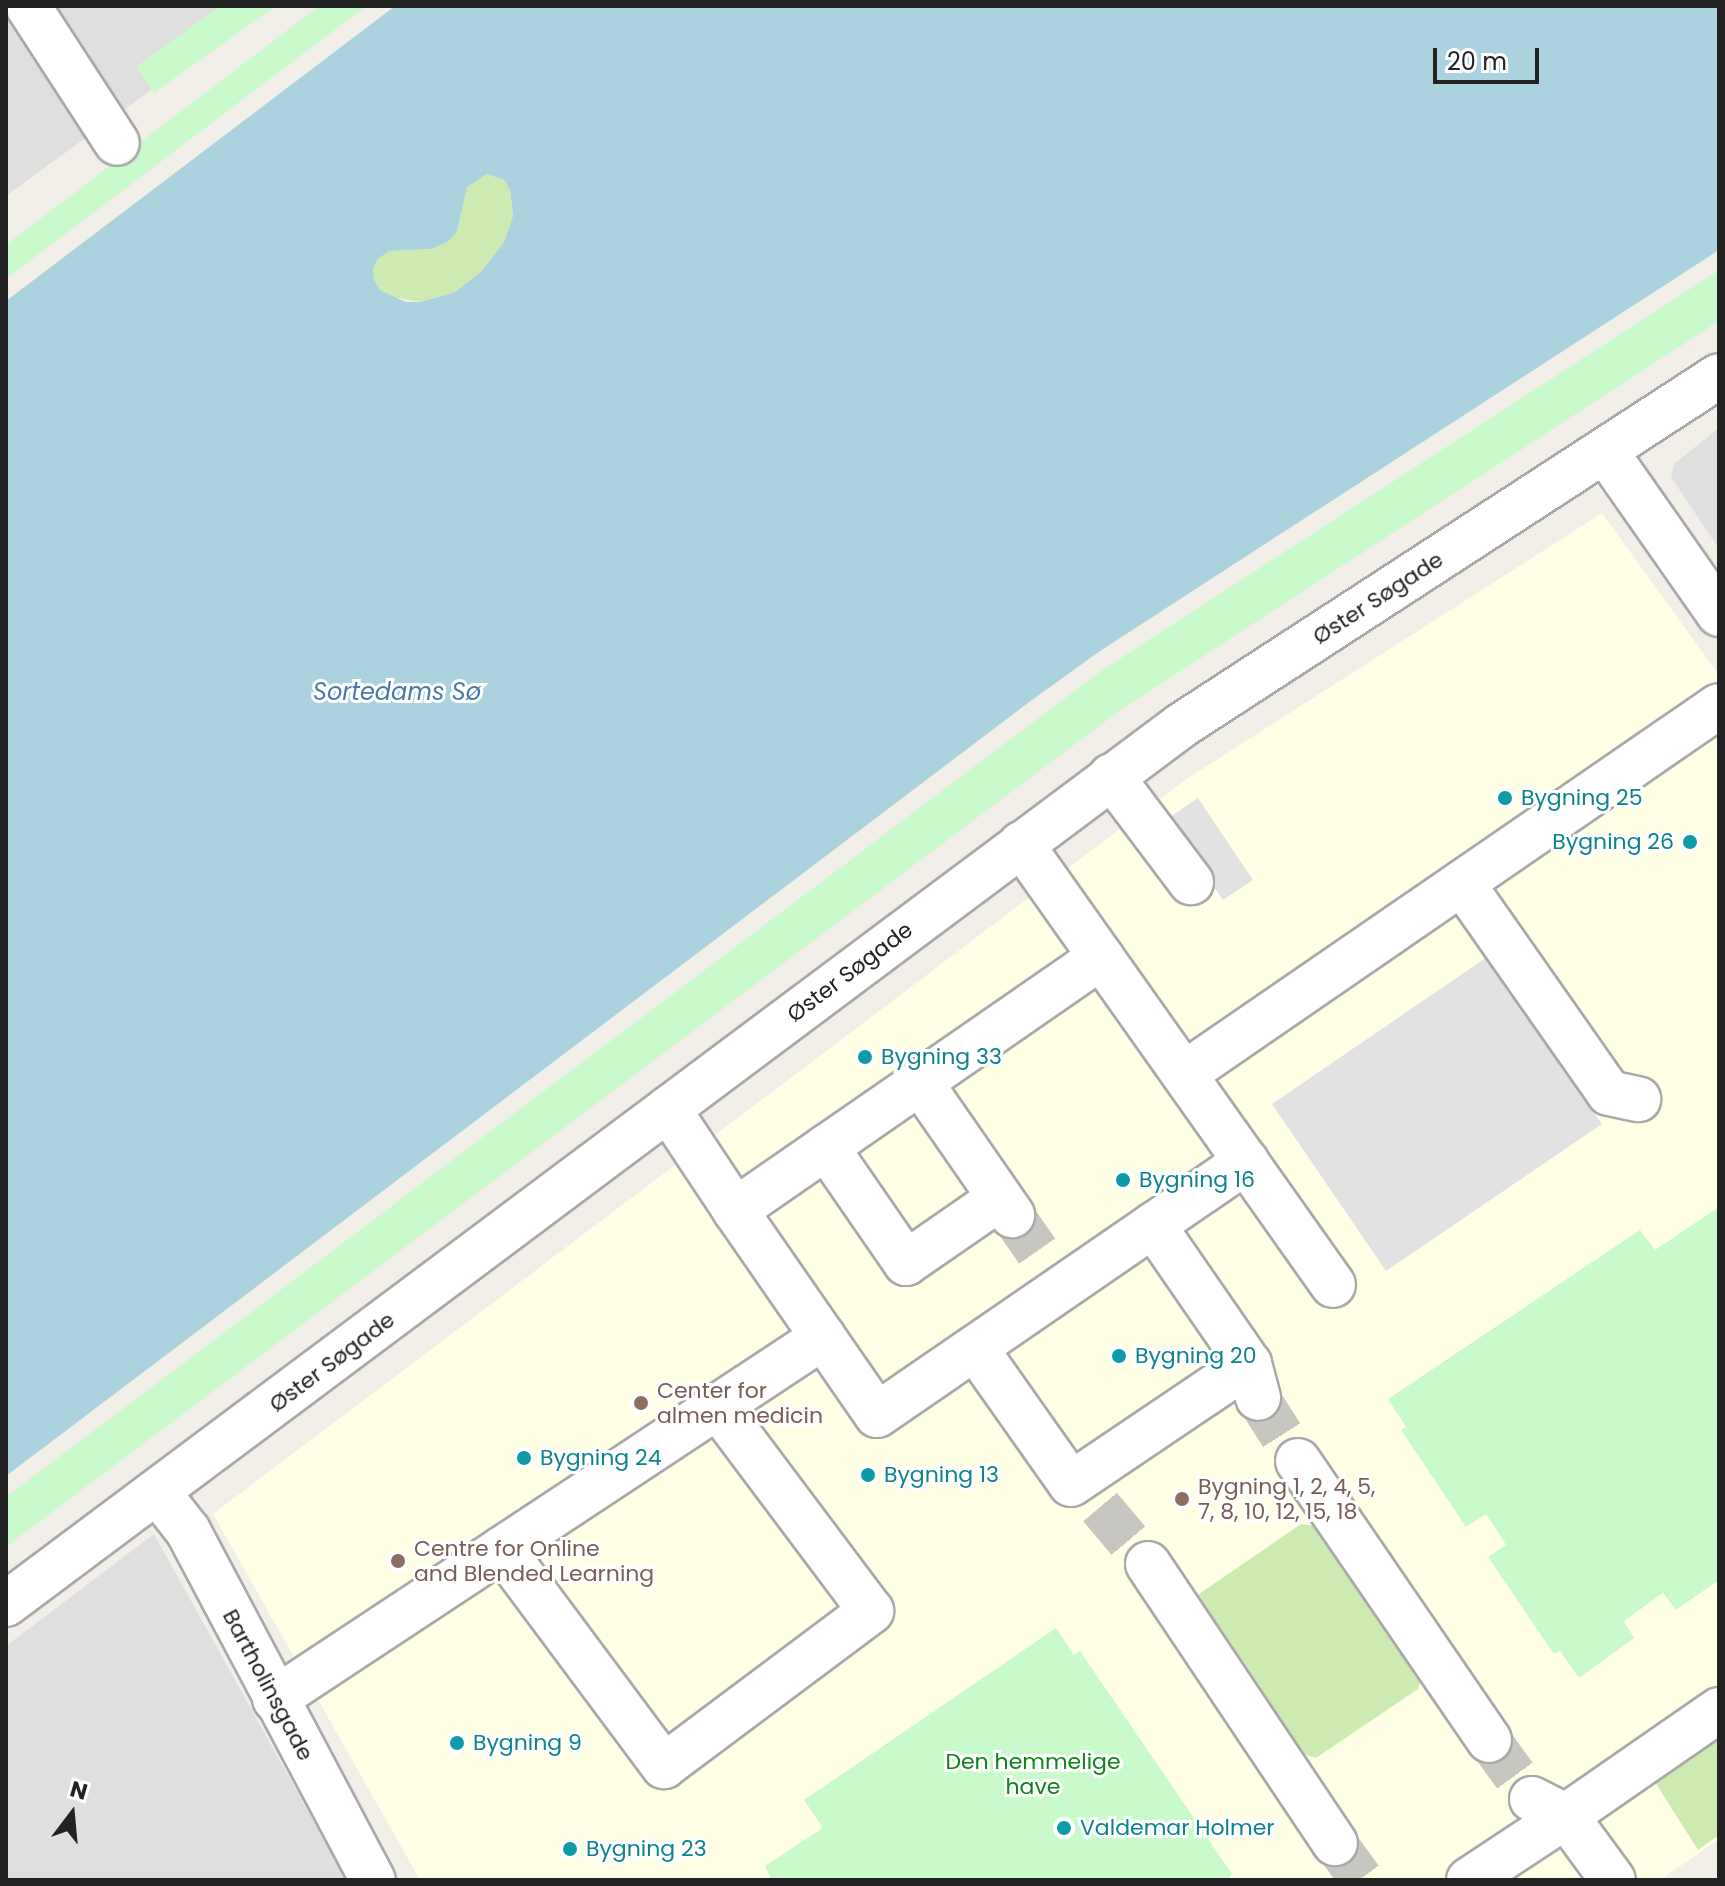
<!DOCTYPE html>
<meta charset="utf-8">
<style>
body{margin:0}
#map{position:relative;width:1725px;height:1886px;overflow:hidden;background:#f2efe9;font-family:Poppins,sans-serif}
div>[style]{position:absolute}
.residential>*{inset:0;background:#e0dfdf}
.education>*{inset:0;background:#ffffe5}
.grass>*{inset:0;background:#cdebb0}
.park>*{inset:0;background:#c8facc}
.parking>*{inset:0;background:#e2e2e2}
.water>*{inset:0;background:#aad3df}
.minor-tunnel>*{height:44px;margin-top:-22px;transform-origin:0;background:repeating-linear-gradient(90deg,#c8c6c1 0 44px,transparent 0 66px)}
.roads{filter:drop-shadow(2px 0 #a9a9a9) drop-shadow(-2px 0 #a9a9a9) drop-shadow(0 2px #a9a9a9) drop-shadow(0 -2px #a9a9a9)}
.minor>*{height:44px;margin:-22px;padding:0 22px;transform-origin:22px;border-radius:22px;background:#fff}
.dots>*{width:22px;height:22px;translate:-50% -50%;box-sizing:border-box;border:4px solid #fff;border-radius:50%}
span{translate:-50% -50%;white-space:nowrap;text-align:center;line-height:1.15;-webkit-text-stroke:6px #fff;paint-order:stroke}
.street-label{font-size:22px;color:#222}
.culture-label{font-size:22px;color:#0d838f}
.left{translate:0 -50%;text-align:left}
.right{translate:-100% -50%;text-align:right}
.education-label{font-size:22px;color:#785e54}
.park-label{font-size:22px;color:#0c8416}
.water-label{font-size:24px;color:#4a7aab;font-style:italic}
.frame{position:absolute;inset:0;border:8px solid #222;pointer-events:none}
.north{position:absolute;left:32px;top:1774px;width:80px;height:80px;-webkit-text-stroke:6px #fff;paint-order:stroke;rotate:16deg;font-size:22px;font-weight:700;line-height:32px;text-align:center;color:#222}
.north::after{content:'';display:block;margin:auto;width:28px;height:36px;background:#222;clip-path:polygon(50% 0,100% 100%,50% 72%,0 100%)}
.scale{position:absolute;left:1433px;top:48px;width:106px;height:36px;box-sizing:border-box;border:4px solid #222;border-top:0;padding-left:10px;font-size:24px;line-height:28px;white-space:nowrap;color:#222;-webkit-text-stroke:6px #fff;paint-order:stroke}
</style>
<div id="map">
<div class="residential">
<i style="clip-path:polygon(6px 6px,266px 6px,6px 196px)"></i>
<i style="clip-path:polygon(1719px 428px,1719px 549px,1671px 477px,1674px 464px)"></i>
<i style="clip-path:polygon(154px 1534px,346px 1880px,6px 1880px,6px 1646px)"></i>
</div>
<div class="education">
<i style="clip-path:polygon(1602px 513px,1719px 675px,1719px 1839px,1660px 1880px,420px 1880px,213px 1514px,1185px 780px)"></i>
</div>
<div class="grass">
<i style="clip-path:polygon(487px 174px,504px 180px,510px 190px,513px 216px,504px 242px,481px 272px,455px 292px,421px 302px,392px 297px,381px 291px,374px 280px,373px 268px,378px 259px,389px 251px,431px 249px,449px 241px,457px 231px,467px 187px)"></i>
<i style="clip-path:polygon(1301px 1524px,1323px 1527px,1422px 1676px,1418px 1689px,1316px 1758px,1293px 1751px,1197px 1605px,1199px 1594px)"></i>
<i style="clip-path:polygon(1719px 1733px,1719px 1835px,1698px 1850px,1653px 1779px)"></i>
</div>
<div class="park">
<i style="clip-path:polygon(220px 6px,276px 6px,154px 93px,136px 67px)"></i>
<i style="clip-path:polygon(319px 6px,366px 6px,6px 279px,6px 245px)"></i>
<i style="clip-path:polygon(1719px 270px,1719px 321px,1119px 711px,6px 1547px,6px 1497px,1101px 671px)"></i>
<i style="clip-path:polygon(1719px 1207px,1719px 1580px,1676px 1610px,1663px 1593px,1624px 1621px,1634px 1638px,1579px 1678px,1560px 1651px,1554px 1654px,1488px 1557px,1506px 1545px,1496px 1529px,1486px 1514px,1466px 1527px,1401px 1430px,1406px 1427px,1388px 1399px,1640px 1230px,1655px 1250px)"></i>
<i style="clip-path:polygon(1056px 1628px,1074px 1655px,1080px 1651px,1232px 1874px,1228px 1880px,772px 1880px,765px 1866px,823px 1828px,804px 1800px)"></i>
</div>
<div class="parking">
<i style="clip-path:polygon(1198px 798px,1253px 880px,1223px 900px,1167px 819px)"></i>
<i style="clip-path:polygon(1487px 957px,1602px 1124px,1386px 1271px,1272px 1104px)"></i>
</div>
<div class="water">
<i style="clip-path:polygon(evenodd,395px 6px,1719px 6px,1719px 250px,1100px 651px,1032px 700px,6px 1476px,6px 301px,395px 6px,487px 174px,504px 180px,510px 190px,513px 216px,504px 242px,481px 272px,455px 292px,421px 302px,406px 302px,381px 291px,374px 280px,373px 268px,378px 259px,389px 251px,431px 249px,449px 241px,457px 231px,467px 187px,487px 174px)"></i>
</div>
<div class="minor-tunnel">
<i style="left:1012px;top:1215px;width:68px;rotate:55.1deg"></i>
<i style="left:1258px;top:1398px;width:75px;rotate:57.6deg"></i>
<i style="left:1100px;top:1507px;width:75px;rotate:49.9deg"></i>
<i style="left:1489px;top:1740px;width:73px;rotate:53.9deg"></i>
<i style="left:1335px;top:1843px;width:46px;rotate:53.9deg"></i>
</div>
<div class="roads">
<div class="minor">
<i style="left:28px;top:6px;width:163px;rotate:57deg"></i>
<i style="left:1605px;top:451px;width:199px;rotate:55deg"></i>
<i style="left:1111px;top:776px;width:133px;rotate:53deg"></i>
<i style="left:1021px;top:844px;width:540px;rotate:54.72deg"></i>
<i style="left:1462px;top:883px;width:256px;rotate:55deg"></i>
<i style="left:1609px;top:1093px;width:30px;rotate:12deg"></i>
<i style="left:1101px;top:957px;width:445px;rotate:145.3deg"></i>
<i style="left:735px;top:1210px;width:249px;rotate:55.3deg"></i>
<i style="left:877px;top:1415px;width:448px;rotate:-34.5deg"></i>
<i style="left:1184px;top:1074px;width:649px;rotate:-34.52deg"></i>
<i style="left:920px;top:1082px;width:162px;rotate:55.3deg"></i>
<i style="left:668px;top:1109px;width:121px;rotate:56.4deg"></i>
<i style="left:826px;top:1147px;width:141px;rotate:55.4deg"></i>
<i style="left:906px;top:1263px;width:114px;rotate:-34.7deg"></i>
<i style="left:1153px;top:1225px;width:169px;rotate:55.4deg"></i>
<i style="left:975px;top:1348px;width:166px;rotate:54.8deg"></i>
<i style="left:1071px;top:1484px;width:215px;rotate:-34deg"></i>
<i style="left:1249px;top:1364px;width:35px;rotate:75deg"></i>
<i style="left:1298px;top:1461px;width:338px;rotate:55.6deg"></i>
<i style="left:158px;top:1493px;width:48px;rotate:51.7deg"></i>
<i style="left:188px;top:1531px;width:395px;rotate:62.1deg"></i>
<i style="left:502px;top:1549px;width:271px;rotate:53.3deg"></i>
<i style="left:664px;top:1766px;width:259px;rotate:-36.8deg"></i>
<i style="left:871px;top:1611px;width:255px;rotate:-126.9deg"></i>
<i style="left:1148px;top:1564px;width:336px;rotate:56.2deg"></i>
<i style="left:6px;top:1604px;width:1468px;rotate:-36.78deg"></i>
<i style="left:1182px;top:725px;width:640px;rotate:-33.02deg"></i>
<i style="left:275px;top:1699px;width:657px;rotate:-33.45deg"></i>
<i style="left:1532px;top:1799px;width:38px;rotate:27deg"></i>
<i style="left:1566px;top:1816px;width:186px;rotate:-34.7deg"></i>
<i style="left:1469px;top:1880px;width:116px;rotate:-33.4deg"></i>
<i style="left:1566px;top:1816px;width:79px;rotate:53.7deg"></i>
</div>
</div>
<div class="dots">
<i style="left:1505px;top:798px;background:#0f9aa8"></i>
<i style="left:1690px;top:842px;background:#0f9aa8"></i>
<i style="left:865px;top:1057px;background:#0f9aa8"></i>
<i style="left:1123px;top:1180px;background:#0f9aa8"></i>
<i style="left:1119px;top:1356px;background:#0f9aa8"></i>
<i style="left:641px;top:1403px;background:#8d6e63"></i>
<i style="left:524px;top:1458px;background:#0f9aa8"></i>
<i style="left:868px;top:1475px;background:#0f9aa8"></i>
<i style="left:1182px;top:1499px;background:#8d6e63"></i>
<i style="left:398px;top:1561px;background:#8d6e63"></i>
<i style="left:457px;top:1743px;background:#0f9aa8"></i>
<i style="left:1064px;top:1828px;background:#0f9aa8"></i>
<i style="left:570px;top:1849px;background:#0f9aa8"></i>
</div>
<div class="street-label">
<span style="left:1378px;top:598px;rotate:-33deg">Øster Søgade</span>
<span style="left:850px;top:972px;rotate:-37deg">Øster Søgade</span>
<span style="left:332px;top:1362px;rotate:-37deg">Øster Søgade</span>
<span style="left:268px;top:1685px;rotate:62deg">Bartholinsgade</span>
</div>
<div class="culture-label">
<span class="left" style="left:1521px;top:798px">Bygning 25</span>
<span class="right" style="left:1674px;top:842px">Bygning 26</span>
<span class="left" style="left:881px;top:1057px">Bygning 33</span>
<span class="left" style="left:1139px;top:1180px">Bygning 16</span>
<span class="left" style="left:1135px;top:1356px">Bygning 20</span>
<span class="left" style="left:540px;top:1458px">Bygning 24</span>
<span class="left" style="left:884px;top:1475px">Bygning 13</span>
<span class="left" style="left:473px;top:1743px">Bygning 9</span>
<span class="left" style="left:1080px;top:1828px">Valdemar Holmer</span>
<span class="left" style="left:586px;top:1849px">Bygning 23</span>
</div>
<div class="education-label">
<span class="left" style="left:657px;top:1403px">Center for<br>almen medicin</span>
<span class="left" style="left:1198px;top:1499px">Bygning 1, 2, 4, 5,<br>7, 8, 10, 12, 15, 18</span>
<span class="left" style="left:414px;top:1561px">Centre for Online<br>and Blended Learning</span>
</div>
<div class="park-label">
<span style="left:1033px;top:1774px">Den hemmelige<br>have</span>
</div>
<div class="water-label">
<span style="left:397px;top:692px">Sortedams Sø</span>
</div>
<div class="frame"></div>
<div class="north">N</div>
<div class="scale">20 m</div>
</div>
